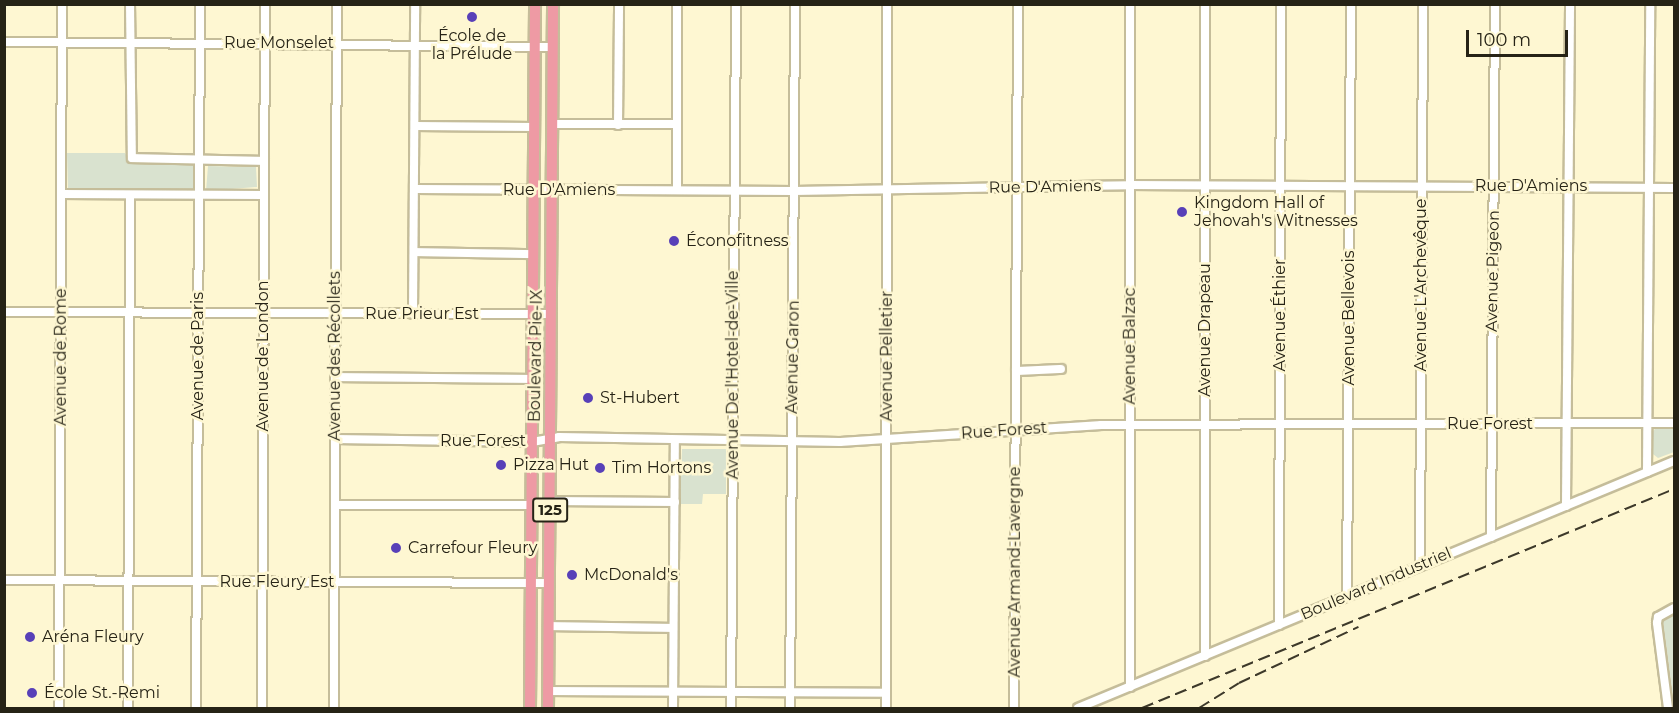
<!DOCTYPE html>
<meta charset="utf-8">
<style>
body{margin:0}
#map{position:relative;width:1679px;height:713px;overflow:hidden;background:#fef7d2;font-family:Montserrat,sans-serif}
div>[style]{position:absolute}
.green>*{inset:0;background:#d9e2cf}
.roads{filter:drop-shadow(2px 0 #c5bd9a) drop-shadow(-2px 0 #c5bd9a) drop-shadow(0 2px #c5bd9a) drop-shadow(0 -2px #c5bd9a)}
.minor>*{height:8px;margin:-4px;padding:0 4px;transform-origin:4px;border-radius:4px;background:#fff}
.major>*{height:10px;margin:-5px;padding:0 5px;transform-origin:5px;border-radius:5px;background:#ee9aa4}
.rail>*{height:2px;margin-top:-1px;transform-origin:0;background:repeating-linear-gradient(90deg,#3d392a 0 12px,transparent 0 18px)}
.dots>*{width:16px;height:16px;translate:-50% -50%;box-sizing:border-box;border:3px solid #fef7d2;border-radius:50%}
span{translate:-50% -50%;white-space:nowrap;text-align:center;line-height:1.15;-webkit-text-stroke:5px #fef7d2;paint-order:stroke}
.shield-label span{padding:2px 4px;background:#fef7d2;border:2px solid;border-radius:4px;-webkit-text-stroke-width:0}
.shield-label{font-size:15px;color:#262316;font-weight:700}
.poi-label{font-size:16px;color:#262316}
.left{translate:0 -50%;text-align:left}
.street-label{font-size:16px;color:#262316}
.frame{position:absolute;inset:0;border:6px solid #262316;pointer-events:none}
.scale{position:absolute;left:1466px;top:30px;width:102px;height:27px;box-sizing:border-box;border:3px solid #262316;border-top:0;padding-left:8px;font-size:18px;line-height:21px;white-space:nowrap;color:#262316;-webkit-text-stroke:4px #fef7d2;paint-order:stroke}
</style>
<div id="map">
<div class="green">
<i style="clip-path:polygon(67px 153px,125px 153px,131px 164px,193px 164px,193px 192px,68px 191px)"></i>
<i style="clip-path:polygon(208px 166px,256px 167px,257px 187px,206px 191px)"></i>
<i style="clip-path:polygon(1657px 427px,1674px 427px,1674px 452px,1658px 458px,1653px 454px,1653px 431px)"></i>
<i style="clip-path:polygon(682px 449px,726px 449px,726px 494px,703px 494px,702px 504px,680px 504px)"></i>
<i style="clip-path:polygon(1674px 614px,1674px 698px,1673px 698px,1663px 622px)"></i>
</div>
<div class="roads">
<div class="minor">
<i style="left:130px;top:4px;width:154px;rotate:89.3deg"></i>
<i style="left:132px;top:158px;width:132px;rotate:1.3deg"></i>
<i style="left:4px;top:42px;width:549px;rotate:0.52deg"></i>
<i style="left:553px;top:124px;width:124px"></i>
<i style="left:618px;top:125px;width:121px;rotate:-89.5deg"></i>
<i style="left:415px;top:126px;width:119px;rotate:0.5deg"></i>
<i style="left:415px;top:189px;width:379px;rotate:0.3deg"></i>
<i style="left:794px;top:191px;width:336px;rotate:-1deg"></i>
<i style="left:1130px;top:185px;width:544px;rotate:0.32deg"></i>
<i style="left:677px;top:190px;width:186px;rotate:-90deg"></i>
<i style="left:61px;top:194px;width:203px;rotate:0.3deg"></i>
<i style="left:415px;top:252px;width:119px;rotate:1deg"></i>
<i style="left:4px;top:312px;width:547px;rotate:0.21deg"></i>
<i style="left:413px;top:314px;width:310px;rotate:-89.6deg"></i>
<i style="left:1016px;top:371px;width:45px;rotate:-2.5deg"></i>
<i style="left:335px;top:377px;width:198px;rotate:0.6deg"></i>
<i style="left:335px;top:439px;width:197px;rotate:0.9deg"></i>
<i style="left:532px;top:442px;width:27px;rotate:-10deg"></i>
<i style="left:559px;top:437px;width:281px;rotate:1deg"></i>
<i style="left:840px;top:442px;width:262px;rotate:-3.7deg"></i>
<i style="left:1101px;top:425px;width:573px;rotate:-0.2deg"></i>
<i style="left:1647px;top:472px;width:468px;rotate:-89.6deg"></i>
<i style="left:550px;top:501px;width:125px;rotate:0.5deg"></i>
<i style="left:335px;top:505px;width:197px"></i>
<i style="left:1566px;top:506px;width:502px;rotate:-89.54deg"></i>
<i style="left:1491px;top:537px;width:533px;rotate:-89.57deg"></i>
<i style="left:1420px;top:566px;width:562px;rotate:-89.69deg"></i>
<i style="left:4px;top:580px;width:545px;rotate:0.32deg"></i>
<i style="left:1347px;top:596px;width:592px;rotate:-89.61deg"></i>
<i style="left:1279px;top:625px;width:621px;rotate:-89.82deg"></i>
<i style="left:549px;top:626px;width:124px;rotate:0.9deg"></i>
<i style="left:1205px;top:656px;width:652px;rotate:-90deg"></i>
<i style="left:1130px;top:687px;width:683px;rotate:-90deg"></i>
<i style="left:549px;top:691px;width:337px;rotate:0.3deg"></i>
<i style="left:59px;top:708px;width:704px;rotate:-89.76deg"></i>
<i style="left:128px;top:708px;width:513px;rotate:-89.78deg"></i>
<i style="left:196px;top:708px;width:704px;rotate:-89.67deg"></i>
<i style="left:262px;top:708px;width:704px;rotate:-89.76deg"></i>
<i style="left:334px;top:708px;width:704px;rotate:-89.76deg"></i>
<i style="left:673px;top:708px;width:268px;rotate:-89.6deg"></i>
<i style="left:731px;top:708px;width:704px;rotate:-89.59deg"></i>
<i style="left:790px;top:708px;width:704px;rotate:-89.59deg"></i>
<i style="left:886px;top:708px;width:704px;rotate:-89.92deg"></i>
<i style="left:1014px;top:708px;width:704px;rotate:-89.67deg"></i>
<i style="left:1078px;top:708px;width:645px;rotate:-22.51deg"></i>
<i style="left:1668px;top:708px;width:86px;rotate:-97.4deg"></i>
<i style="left:1657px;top:623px;width:6px;rotate:-81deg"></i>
<i style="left:1658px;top:617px;width:18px;rotate:-29deg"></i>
</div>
<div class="major">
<i style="left:530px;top:708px;width:704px;rotate:-89.59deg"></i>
<i style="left:548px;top:708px;width:704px;rotate:-89.59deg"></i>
</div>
</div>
<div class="rail">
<i style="left:1142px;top:708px;width:575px;rotate:-22.37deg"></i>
<i style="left:1199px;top:708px;width:47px;rotate:-32deg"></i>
<i style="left:1239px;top:683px;width:132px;rotate:-25.2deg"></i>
</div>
<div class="dots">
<i style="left:472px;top:17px;background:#5840b8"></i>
<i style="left:1182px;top:212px;background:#5840b8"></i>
<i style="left:674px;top:241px;background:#5840b8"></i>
<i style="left:588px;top:398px;background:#5840b8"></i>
<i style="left:501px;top:465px;background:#5840b8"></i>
<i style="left:600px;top:468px;background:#5840b8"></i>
<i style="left:396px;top:548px;background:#5840b8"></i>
<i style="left:572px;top:575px;background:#5840b8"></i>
<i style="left:30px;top:637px;background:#5840b8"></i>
<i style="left:32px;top:693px;background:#5840b8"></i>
</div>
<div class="shield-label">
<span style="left:550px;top:510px">125</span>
</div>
<div class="poi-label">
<span style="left:472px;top:45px">École de<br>la Prélude</span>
<span class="left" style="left:1194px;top:212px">Kingdom Hall of<br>Jehovah's Witnesses</span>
<span class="left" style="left:686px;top:241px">Éconofitness</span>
<span class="left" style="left:600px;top:398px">St-Hubert</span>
<span class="left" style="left:513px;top:465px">Pizza Hut</span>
<span class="left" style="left:612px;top:468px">Tim Hortons</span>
<span class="left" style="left:408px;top:548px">Carrefour Fleury</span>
<span class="left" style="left:584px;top:575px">McDonald's</span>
<span class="left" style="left:42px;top:637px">Aréna Fleury</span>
<span class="left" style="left:44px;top:693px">École St.-Remi</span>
</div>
<div class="street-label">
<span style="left:279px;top:43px">Rue Monselet</span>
<span style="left:1531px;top:186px">Rue D'Amiens</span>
<span style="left:1045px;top:187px;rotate:-1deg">Rue D'Amiens</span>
<span style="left:559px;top:190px">Rue D'Amiens</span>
<span style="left:1493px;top:271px;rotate:-89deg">Avenue Pigeon</span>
<span style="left:1421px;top:285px;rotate:-90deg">Avenue L'Archevêque</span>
<span style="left:422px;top:314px">Rue Prieur Est</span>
<span style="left:1280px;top:315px;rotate:-90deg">Avenue Éthier</span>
<span style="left:1349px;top:318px;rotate:-90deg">Avenue Bellevois</span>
<span style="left:1205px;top:330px;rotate:-90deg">Avenue Drapeau</span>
<span style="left:1130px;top:346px;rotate:-90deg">Avenue Balzac</span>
<span style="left:198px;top:356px;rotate:-90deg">Avenue de Paris</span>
<span style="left:263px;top:356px;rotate:-90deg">Avenue de London</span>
<span style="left:335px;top:356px;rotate:-90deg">Avenue des Récollets</span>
<span style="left:536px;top:356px;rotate:-89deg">Boulevard Pie-IX</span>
<span style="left:887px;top:356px;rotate:-90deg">Avenue Pelletier</span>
<span style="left:61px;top:357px;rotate:-90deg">Avenue de Rome</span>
<span style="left:793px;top:357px;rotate:-89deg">Avenue Garon</span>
<span style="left:733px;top:375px;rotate:-90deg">Avenue De l'Hotel-de-Ville</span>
<span style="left:1490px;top:424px">Rue Forest</span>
<span style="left:1004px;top:431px;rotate:-4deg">Rue Forest</span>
<span style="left:483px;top:441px">Rue Forest</span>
<span style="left:1015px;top:572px;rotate:-90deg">Avenue Armand-Lavergne</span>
<span style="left:277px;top:582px">Rue Fleury Est</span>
<span style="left:1376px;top:584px;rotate:-23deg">Boulevard Industriel</span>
</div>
<div class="frame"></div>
<div class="scale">100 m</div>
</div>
